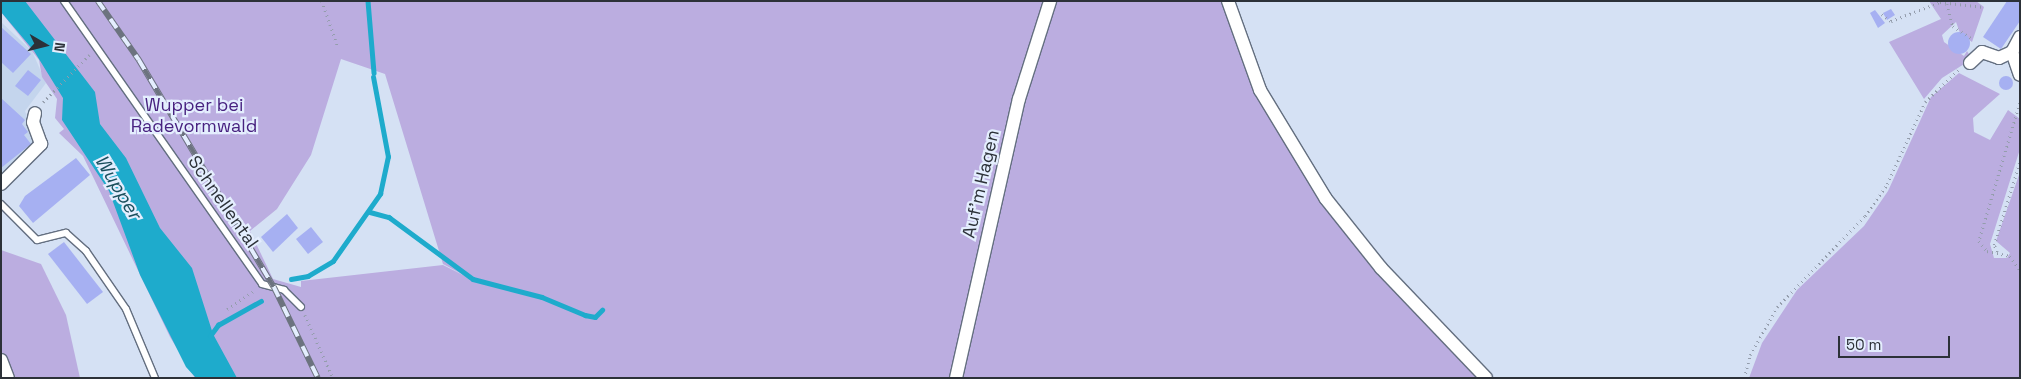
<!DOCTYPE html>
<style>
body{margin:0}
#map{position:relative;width:2021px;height:379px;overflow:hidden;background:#d5e1f4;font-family:"Space Grotesk",sans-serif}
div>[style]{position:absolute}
.built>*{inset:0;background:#c4d5ed}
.green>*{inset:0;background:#bbade0}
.water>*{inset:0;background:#1eabcc}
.stream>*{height:4.5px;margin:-2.25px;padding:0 2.25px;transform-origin:2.25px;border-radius:2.25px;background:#1eabcc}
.building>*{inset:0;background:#a6b0f2}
.round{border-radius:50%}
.path>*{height:2.5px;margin-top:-1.25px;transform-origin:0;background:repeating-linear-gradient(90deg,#949dac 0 1px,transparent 0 5px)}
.roads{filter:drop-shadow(1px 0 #646f80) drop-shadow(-1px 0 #646f80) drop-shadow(0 1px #646f80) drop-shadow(0 -1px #646f80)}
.lane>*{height:6px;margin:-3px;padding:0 3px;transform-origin:3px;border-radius:3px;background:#fff}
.street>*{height:12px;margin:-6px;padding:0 6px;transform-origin:6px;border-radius:6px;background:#fff}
.rail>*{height:5.5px;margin-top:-2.75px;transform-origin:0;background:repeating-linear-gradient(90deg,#e4eefe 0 11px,#6c737f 0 22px);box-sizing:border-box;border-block:1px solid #6c737f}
span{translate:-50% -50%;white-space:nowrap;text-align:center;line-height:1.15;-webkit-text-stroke:4.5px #e4eefe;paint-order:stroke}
.park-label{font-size:18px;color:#482280}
.street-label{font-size:18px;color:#2c3138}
.water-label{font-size:19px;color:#1a4f5d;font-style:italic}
.frame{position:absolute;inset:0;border:2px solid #2c3138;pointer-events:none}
.north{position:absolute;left:20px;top:20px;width:50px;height:50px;-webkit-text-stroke:4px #e4eefe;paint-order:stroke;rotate:98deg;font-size:14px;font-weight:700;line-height:20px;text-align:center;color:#2c3138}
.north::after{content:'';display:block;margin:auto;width:18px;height:22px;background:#2c3138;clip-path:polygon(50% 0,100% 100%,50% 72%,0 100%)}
.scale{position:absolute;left:1838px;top:336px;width:112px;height:22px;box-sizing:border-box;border:2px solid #2c3138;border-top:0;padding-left:6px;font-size:15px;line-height:18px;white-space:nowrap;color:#2c3138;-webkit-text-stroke:4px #e4eefe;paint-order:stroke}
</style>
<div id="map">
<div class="built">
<i style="clip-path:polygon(1px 22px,32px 51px,46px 83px,25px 111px,36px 142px,1px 173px)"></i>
</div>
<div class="green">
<i style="clip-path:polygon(evenodd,1px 1px,1043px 1px,998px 160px,950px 378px,195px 378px,170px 337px,83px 156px,59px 133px,64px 129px,55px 118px,57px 99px,42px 77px,39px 60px,1px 12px,1px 1px,341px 59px,385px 74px,443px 264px,473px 280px,443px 265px,301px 281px,301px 287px,273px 279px,250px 231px,277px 209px,311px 155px,341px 59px)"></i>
<i style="clip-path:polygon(1056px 1px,1225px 1px,1307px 175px,1485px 378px,961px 378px,1024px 101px)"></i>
<i style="clip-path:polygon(1929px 1px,1976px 1px,1984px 7px,1972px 42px,1960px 33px,1956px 22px,1942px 35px,1944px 42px,1964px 56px,1967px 51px,1972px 59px,1942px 78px,1924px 99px,1889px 42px,1941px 19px)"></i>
<i style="clip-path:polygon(1959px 73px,2000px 94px,1973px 118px,1974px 132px,1990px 140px,2008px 110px,2020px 119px,2020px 149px,1990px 244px,1994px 258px,2007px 258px,2010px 253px,1996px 241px,2020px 172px,2020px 378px,1749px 378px,1762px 343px,1797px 290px,1864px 226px,1888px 191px,1931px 97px)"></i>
<i style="clip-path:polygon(1px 250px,41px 264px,66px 315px,80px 378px,1px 378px)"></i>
</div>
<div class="water">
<i style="clip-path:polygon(1px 1px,25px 1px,95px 92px,100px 124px,126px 158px,160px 228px,192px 268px,213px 334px,237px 378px,196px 378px,186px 367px,140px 275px,109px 191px,62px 120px,63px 98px,34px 51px,1px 12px)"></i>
</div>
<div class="stream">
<i style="left:368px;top:1px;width:72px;rotate:85.2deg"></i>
<i style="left:370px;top:212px;width:20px;rotate:15deg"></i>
<i style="left:389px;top:217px;width:104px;rotate:36.4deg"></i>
<i style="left:473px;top:279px;width:71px;rotate:14.6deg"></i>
<i style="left:542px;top:297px;width:47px;rotate:22.7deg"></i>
<i style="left:585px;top:315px;width:10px;rotate:11deg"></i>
<i style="left:595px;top:317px;width:10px;rotate:-45deg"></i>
<i style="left:291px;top:279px;width:17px;rotate:-10deg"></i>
<i style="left:308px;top:276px;width:29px;rotate:-31deg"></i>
<i style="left:333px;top:261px;width:82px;rotate:-55deg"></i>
<i style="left:380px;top:194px;width:38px;rotate:-78deg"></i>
<i style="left:388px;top:157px;width:81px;rotate:-100.6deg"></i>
<i style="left:210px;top:336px;width:14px;rotate:-54deg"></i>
<i style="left:218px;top:325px;width:49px;rotate:-29.2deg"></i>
</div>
<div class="building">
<i style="clip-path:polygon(2007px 1px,2020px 1px,2020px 21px,2001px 49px,1983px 37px)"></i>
<i style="clip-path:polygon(1891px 9px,1895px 15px,1887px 20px,1883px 13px)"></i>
<i style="clip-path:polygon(1875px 10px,1885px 23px,1878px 28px,1870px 13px)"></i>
<i style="clip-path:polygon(1px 27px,31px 54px,13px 73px,1px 62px)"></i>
<i class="round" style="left:1948px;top:32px;width:22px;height:22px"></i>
<i style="clip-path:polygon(28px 70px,41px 80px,28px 96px,15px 86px)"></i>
<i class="round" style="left:1999px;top:76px;width:14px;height:14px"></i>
<i style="clip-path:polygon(1px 98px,25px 120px,22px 124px,28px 132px,24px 135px,31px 144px,1px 168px)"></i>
<i style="clip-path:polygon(76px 158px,90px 175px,33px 223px,19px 206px,25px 196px)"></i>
<i style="clip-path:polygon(287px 214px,298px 228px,273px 252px,261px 237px)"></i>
<i style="clip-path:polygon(311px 227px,323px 242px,308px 254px,296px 239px)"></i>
<i style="clip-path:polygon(64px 242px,103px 292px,87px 304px,48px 254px)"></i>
</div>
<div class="path">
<i style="left:322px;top:1px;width:49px;rotate:70.8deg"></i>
<i style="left:1947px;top:4px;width:23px;rotate:75deg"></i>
<i style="left:1953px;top:26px;width:23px;rotate:34deg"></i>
<i style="left:1882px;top:14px;width:11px;rotate:38deg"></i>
<i style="left:1891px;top:21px;width:53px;rotate:-21.2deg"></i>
<i style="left:1940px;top:2px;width:44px;rotate:6.5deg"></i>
<i style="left:43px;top:102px;width:66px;rotate:-45.6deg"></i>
<i style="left:2020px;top:103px;width:144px;rotate:106.5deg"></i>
<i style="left:1979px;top:241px;width:13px;rotate:51deg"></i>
<i style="left:1987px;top:251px;width:24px;rotate:12deg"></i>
<i style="left:2010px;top:256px;width:17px;rotate:54deg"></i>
<i style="left:1997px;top:252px;width:8px;rotate:-113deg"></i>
<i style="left:1994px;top:245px;width:88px;rotate:-72.8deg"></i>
<i style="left:227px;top:309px;width:34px;rotate:-34deg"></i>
<i style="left:305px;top:315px;width:69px;rotate:66deg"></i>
<i style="left:1744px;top:378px;width:24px;rotate:-75deg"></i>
<i style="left:1750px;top:355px;width:55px;rotate:-60.6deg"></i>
<i style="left:1777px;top:307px;width:127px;rotate:-46deg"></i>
<i style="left:1865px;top:216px;width:39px;rotate:-55deg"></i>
<i style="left:1887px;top:184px;width:90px;rotate:-65.1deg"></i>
<i style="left:1925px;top:102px;width:46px;rotate:-44.1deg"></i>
</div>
<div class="roads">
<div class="lane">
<i style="left:64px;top:1px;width:345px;rotate:55deg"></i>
<i style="left:262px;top:284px;width:23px;rotate:15deg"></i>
<i style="left:284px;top:290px;width:24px;rotate:45deg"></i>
<i style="left:1px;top:204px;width:51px;rotate:45deg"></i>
<i style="left:37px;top:240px;width:30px;rotate:-14deg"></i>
<i style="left:66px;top:233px;width:27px;rotate:42deg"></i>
<i style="left:86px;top:251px;width:70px;rotate:55.4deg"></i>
<i style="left:126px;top:309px;width:75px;rotate:67.2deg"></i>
</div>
<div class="street">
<i style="left:1228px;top:1px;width:95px;rotate:70.2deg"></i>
<i style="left:1260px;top:90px;width:127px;rotate:58.8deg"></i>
<i style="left:1326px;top:199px;width:88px;rotate:51.4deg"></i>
<i style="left:1381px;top:268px;width:152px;rotate:46.3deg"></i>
<i style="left:2012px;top:52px;width:24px;rotate:71deg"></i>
<i style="left:1970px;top:63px;width:16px;rotate:-43deg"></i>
<i style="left:1982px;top:52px;width:18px;rotate:19deg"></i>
<i style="left:1999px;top:58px;width:14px;rotate:-25deg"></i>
<i style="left:2012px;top:52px;width:17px;rotate:-62deg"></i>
<i style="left:1px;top:184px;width:57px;rotate:-45deg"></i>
<i style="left:41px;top:144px;width:23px;rotate:-110deg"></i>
<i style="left:33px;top:122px;width:9px;rotate:-77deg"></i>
<i style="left:1px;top:360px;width:19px;rotate:69deg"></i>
<i style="left:956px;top:378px;width:286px;rotate:-77.3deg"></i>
<i style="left:1019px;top:99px;width:103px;rotate:-72.4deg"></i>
</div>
</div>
<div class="rail">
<i style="left:98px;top:1px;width:72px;rotate:55.2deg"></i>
<i style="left:139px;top:60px;width:264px;rotate:59.3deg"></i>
<i style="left:274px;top:287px;width:101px;rotate:64.2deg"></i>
</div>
<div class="park-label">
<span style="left:194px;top:116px">Wupper bei<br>Radevormwald</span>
</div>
<div class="street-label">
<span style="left:981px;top:184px;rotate:-77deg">Auf'm Hagen</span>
<span style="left:223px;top:202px;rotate:55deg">Schnellental</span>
</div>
<div class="water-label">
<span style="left:118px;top:187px;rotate:59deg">Wupper</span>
</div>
<div class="frame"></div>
<div class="north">N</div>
<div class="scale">50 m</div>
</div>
